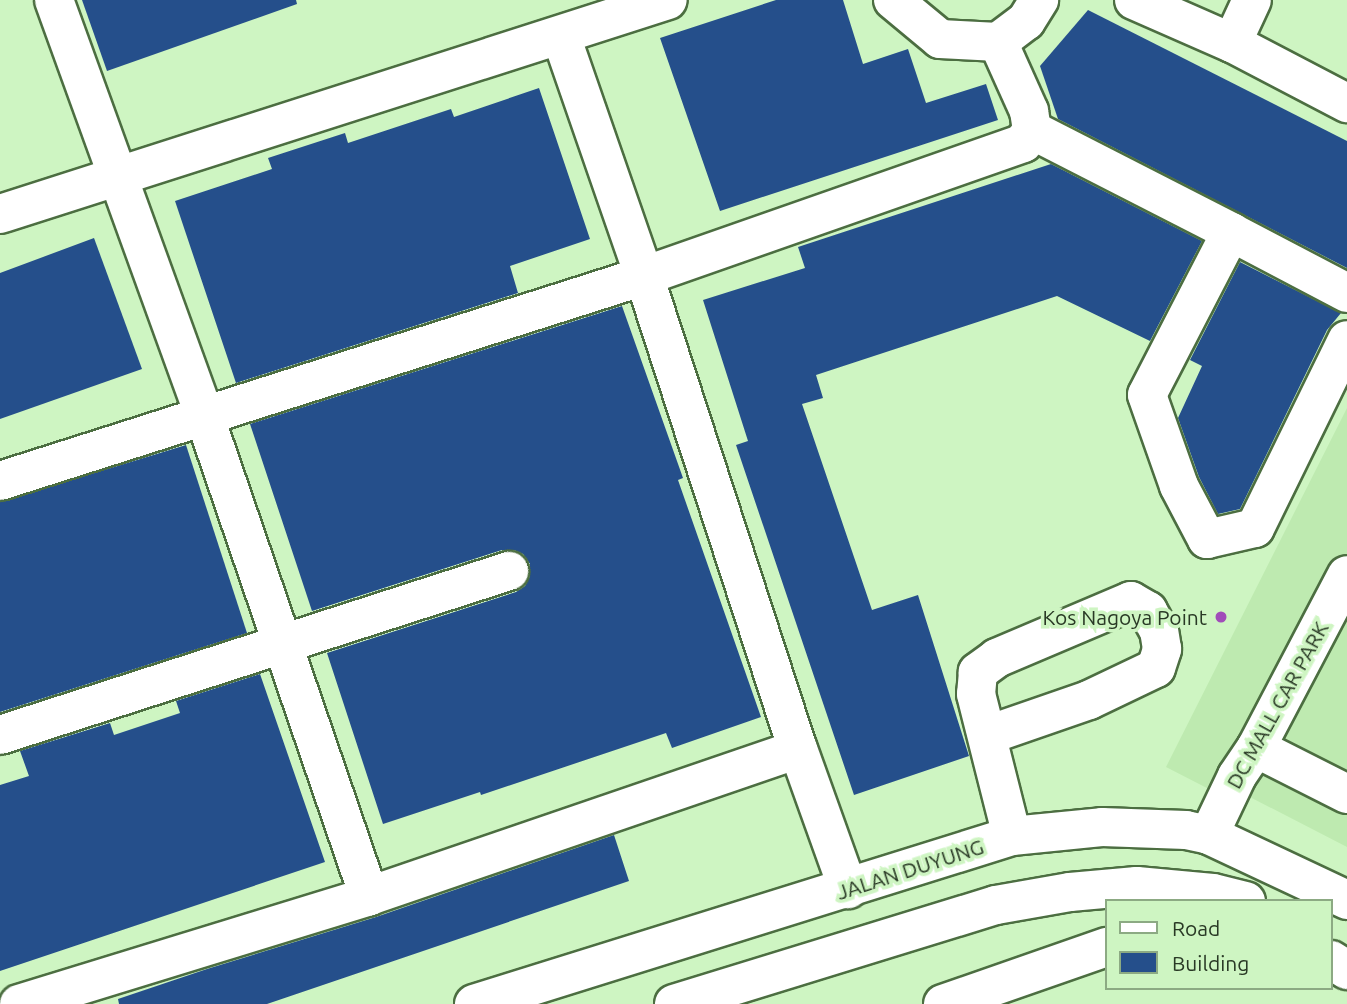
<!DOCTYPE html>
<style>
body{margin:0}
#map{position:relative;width:1347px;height:1004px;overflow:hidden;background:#cef5c2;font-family:Ubuntu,sans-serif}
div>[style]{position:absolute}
.built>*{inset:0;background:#beeab0}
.building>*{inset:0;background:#254f8b}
.roads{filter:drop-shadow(2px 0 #4c6e41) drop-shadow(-2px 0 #4c6e41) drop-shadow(0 2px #4c6e41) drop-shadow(0 -2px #4c6e41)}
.minor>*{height:38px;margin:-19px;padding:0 19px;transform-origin:19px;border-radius:19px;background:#fff}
.highway>*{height:38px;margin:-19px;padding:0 19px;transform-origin:19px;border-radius:19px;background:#fff}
.dots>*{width:19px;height:19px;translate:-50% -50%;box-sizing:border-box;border:4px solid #cef5c2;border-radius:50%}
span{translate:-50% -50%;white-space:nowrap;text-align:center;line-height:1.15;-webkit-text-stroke:7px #cef5c2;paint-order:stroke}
.poi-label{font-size:21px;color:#293925}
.right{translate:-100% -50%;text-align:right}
.street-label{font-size:21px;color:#293925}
.legend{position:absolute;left:1105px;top:899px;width:228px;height:91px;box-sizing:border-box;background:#cef5c2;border:2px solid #8caa83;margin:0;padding:9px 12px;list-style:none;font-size:21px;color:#293925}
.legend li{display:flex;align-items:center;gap:14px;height:35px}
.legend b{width:35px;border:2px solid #8caa83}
</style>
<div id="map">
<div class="built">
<i style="clip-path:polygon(1347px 408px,1347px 847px,1246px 795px,1240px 805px,1166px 767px)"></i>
</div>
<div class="building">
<i style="clip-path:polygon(82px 0,296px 0,297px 4px,107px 71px)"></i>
<i style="clip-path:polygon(776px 0,843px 0,863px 64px,908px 49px,926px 103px,986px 84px,998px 120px,720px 211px,660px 38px)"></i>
<i style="clip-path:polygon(1088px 10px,1347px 141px,1347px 268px,1058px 119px,1040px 66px)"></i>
<i style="clip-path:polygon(539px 88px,590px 239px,510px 266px,518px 293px,236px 383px,175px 201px,272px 169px,268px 158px,345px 133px,348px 143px,451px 109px,454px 117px)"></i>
<i style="clip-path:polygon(1051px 164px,1202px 241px,1150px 341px,1057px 296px,816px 375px,823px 398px,802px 404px,872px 610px,918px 595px,969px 756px,854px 795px,736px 445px,748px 441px,703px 300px,805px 268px,798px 247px)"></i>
<i style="clip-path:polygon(94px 238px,142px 369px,0 419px,0 273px)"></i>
<i style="clip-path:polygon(1240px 262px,1341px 313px,1327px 330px,1240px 509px,1218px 514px,1199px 477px,1178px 418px,1202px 366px,1190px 360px)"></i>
<i style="clip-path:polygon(622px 306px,683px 478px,678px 480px,761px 717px,672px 748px,666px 733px,481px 795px,480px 792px,383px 824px,327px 653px,516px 592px,525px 586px,530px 576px,530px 564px,523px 554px,514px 550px,502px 550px,312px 611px,250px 424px)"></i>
<i style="clip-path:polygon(186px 445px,247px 633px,0 712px,0 502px)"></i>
<i style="clip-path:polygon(260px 674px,325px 862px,0 971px,0 785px,29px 776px,20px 751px,110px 723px,114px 735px,180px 713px,176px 701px)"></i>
<i style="clip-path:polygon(614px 835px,629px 881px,267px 1004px,119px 1004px,118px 999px,207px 969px,376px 917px)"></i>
</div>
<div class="roads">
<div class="minor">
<i style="left:54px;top:0;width:441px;rotate:70.1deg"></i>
<i style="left:204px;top:415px;width:509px;rotate:71.07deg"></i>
<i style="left:893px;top:0;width:61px;rotate:39.7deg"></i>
<i style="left:940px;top:39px;width:58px;rotate:3deg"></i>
<i style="left:998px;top:42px;width:35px;rotate:-37deg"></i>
<i style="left:1026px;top:21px;width:25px;rotate:-58deg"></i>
<i style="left:1134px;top:0;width:107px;rotate:23.7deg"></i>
<i style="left:1232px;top:43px;width:130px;rotate:27.6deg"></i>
<i style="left:561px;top:36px;width:254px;rotate:70.9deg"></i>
<i style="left:644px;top:276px;width:497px;rotate:72deg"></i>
<i style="left:798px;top:749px;width:149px;rotate:70.3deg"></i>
<i style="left:1232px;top:43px;width:47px;rotate:-65.1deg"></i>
<i style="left:1032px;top:130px;width:224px;rotate:27.1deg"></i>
<i style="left:1231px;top:232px;width:183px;rotate:117.3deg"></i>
<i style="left:1147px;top:395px;width:96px;rotate:70.6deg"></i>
<i style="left:1179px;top:486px;width:60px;rotate:62.2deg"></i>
<i style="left:1207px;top:539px;width:49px;rotate:-12.9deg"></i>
<i style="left:1255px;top:528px;width:209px;rotate:-63.9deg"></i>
<i style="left:0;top:214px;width:701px;rotate:-17.76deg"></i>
<i style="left:1231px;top:232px;width:131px;rotate:27.7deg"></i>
<i style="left:0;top:481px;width:676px;rotate:-17.66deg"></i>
<i style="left:644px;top:276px;width:402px;rotate:-19.3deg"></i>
<i style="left:1023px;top:143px;width:16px;rotate:-55deg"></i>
<i style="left:1032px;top:130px;width:19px;rotate:-99deg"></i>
<i style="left:1029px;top:111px;width:76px;rotate:-114.2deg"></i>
<i style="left:0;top:735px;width:535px;rotate:-17.86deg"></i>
<i style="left:988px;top:735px;width:107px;rotate:-19.1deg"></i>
<i style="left:1089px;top:700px;width:74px;rotate:-25.5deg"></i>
<i style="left:1156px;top:668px;width:20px;rotate:-72deg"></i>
<i style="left:1162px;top:649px;width:18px;rotate:-99deg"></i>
<i style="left:1159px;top:631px;width:23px;rotate:-119deg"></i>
<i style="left:1148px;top:611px;width:20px;rotate:-150deg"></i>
<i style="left:1131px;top:601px;width:146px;rotate:157deg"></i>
<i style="left:997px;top:658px;width:24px;rotate:144deg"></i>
<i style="left:978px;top:672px;width:22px;rotate:95deg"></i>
<i style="left:976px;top:694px;width:146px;rotate:75.8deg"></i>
<i style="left:1256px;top:748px;width:102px;rotate:26.8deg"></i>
<i style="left:1209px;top:835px;width:65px;rotate:-64.6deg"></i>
<i style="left:1237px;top:776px;width:34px;rotate:-56deg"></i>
<i style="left:1256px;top:748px;width:195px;rotate:-62.3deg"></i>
<i style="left:19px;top:1004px;width:366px;rotate:-17.1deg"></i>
<i style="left:369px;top:896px;width:453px;rotate:-18.9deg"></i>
<i style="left:943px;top:1004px;width:174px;rotate:-19.2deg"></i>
</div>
<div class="highway">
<i style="left:1331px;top:960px;width:19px;rotate:32deg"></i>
<i style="left:474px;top:1004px;width:564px;rotate:-17.34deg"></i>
<i style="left:1012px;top:836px;width:90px;rotate:-5.7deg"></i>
<i style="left:1102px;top:827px;width:84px;rotate:2deg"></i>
<i style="left:1186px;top:830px;width:24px;rotate:12deg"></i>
<i style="left:1209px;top:835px;width:153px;rotate:25.2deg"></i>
<i style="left:674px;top:1004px;width:337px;rotate:-17.1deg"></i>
<i style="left:996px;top:905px;width:75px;rotate:-10deg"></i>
<i style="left:1070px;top:892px;width:67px;rotate:-5.1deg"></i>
<i style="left:1137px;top:886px;width:76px;rotate:5.3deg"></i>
<i style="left:1213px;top:893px;width:34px;rotate:14deg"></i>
</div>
</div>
<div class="dots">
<i style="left:1221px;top:617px;background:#a14cb9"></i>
</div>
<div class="poi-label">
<span class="right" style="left:1207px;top:617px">Kos Nagoya Point</span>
</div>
<div class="street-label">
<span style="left:1277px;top:705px;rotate:-61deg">DC MALL CAR PARK</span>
<span style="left:910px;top:869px;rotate:-18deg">JALAN DUYUNG</span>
</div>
<ul class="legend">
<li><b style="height:9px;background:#fff"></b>Road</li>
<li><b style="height:19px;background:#254f8b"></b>Building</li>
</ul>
</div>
